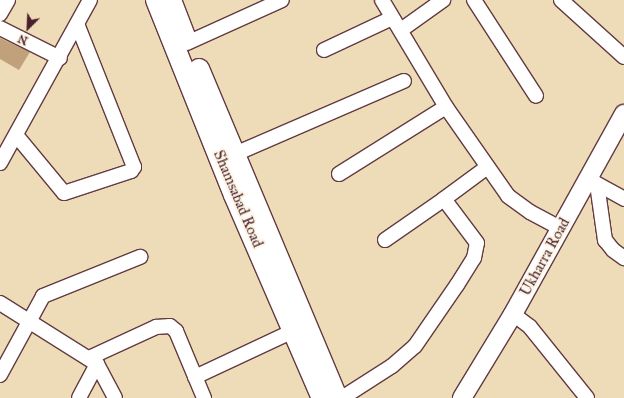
<!DOCTYPE html>
<style>
body{margin:0}
#map{position:relative;width:624px;height:398px;overflow:hidden;background:#eedcb9;font-family:"IM FELL Great Primer",serif}
div>[style]{position:absolute}
.building>*{inset:0;background:#c1a17c}
.roads{filter:drop-shadow(1px 0 #633b40) drop-shadow(-1px 0 #633b40) drop-shadow(0 1px #633b40) drop-shadow(0 -1px #633b40)}
.minor>*{height:14px;margin:-7px;padding:0 7px;transform-origin:7px;border-radius:7px;background:#fff}
.tertiary>*{height:18px;margin:-9px;padding:0 9px;transform-origin:9px;border-radius:9px;background:#fff}
.secondary>*{height:20px;margin:-10px;padding:0 10px;transform-origin:10px;border-radius:10px;background:#fff}
span{translate:-50% -50%;white-space:nowrap;text-align:center;line-height:1.15;-webkit-text-stroke:4px #fcf5e5;paint-order:stroke}
.street-label{font-size:15px;color:#4a1f2b}
.north{position:absolute;left:8px;top:8px;width:40px;height:40px;-webkit-text-stroke:3px #fcf5e5;paint-order:stroke;rotate:204deg;font-size:11px;font-weight:700;line-height:16px;text-align:center;color:#4a1f2b}
.north::after{content:'';display:block;margin:auto;width:14px;height:18px;background:#4a1f2b;clip-path:polygon(50% 0,100% 100%,50% 72%,0 100%)}
</style>
<div id="map">
<div class="building">
<i style="clip-path:polygon(0 38px,30px 52px,19px 70px,0 59px)"></i>
</div>
<div class="roads">
<div class="minor">
<i style="left:382px;top:0;width:125px;rotate:59.1deg"></i>
<i style="left:446px;top:107px;width:108px;rotate:55.1deg"></i>
<i style="left:508px;top:196px;width:27px;rotate:36deg"></i>
<i style="left:530px;top:212px;width:34px;rotate:28deg"></i>
<i style="left:474px;top:0;width:114px;rotate:57.1deg"></i>
<i style="left:561px;top:0;width:85px;rotate:42.1deg"></i>
<i style="left:0;top:14px;width:16px;rotate:-60deg"></i>
<i style="left:0;top:28px;width:67px;rotate:26.6deg"></i>
<i style="left:401px;top:30px;width:52px;rotate:-35.5deg"></i>
<i style="left:187px;top:43px;width:104px;rotate:-24.4deg"></i>
<i style="left:324px;top:50px;width:75px;rotate:-25.2deg"></i>
<i style="left:16px;top:135px;width:75px;rotate:50.4deg"></i>
<i style="left:64px;top:193px;width:71px;rotate:-18.2deg"></i>
<i style="left:131px;top:171px;width:5px;rotate:-53deg"></i>
<i style="left:134px;top:167px;width:154px;rotate:-111.7deg"></i>
<i style="left:235px;top:154px;width:184px;rotate:-23.4deg"></i>
<i style="left:0;top:163px;width:186px;rotate:-61.1deg"></i>
<i style="left:339px;top:174px;width:126px;rotate:-32.1deg"></i>
<i style="left:592px;top:181px;width:37px;rotate:29deg"></i>
<i style="left:597px;top:184px;width:57px;rotate:81.9deg"></i>
<i style="left:605px;top:240px;width:13px;rotate:51deg"></i>
<i style="left:613px;top:250px;width:14px;rotate:36deg"></i>
<i style="left:385px;top:240px;width:72px;rotate:-34.8deg"></i>
<i style="left:0;top:303px;width:115px;rotate:32.2deg"></i>
<i style="left:97px;top:364px;width:38px;rotate:118deg"></i>
<i style="left:513px;top:314px;width:21px;rotate:37deg"></i>
<i style="left:530px;top:327px;width:91px;rotate:51.2deg"></i>
<i style="left:91px;top:357px;width:72px;rotate:-24.8deg"></i>
<i style="left:156px;top:327px;width:14px;rotate:-4deg"></i>
<i style="left:170px;top:326px;width:8px;rotate:40deg"></i>
<i style="left:176px;top:331px;width:73px;rotate:67.3deg"></i>
<i style="left:97px;top:364px;width:38px;rotate:62deg"></i>
<i style="left:0;top:375px;width:90px;rotate:-61.4deg"></i>
<i style="left:43px;top:296px;width:105px;rotate:-21.9deg"></i>
<i style="left:195px;top:377px;width:108px;rotate:-25.1deg"></i>
<i style="left:342px;top:398px;width:59px;rotate:-32.6deg"></i>
<i style="left:392px;top:366px;width:30px;rotate:-41deg"></i>
<i style="left:415px;top:346px;width:74px;rotate:-55.5deg"></i>
<i style="left:457px;top:285px;width:32px;rotate:-58deg"></i>
<i style="left:474px;top:258px;width:15px;rotate:-79deg"></i>
<i style="left:477px;top:243px;width:55px;rotate:-126.9deg"></i>
<i style="left:444px;top:199px;width:52px;rotate:-36.4deg"></i>
</div>
<div class="tertiary">
<i style="left:462px;top:398px;width:98px;rotate:-58.7deg"></i>
<i style="left:513px;top:314px;width:229px;rotate:-61deg"></i>
</div>
<div class="secondary">
<i style="left:156px;top:0;width:210px;rotate:68.2deg"></i>
<i style="left:234px;top:195px;width:221px;rotate:66.6deg"></i>
<i style="left:171px;top:0;width:39px;rotate:69deg"></i>
<i style="left:199px;top:69px;width:357px;rotate:67.2deg"></i>
</div>
</div>
<div class="street-label">
<span style="left:238px;top:199px;rotate:67deg">Shamsabad Road</span>
<span style="left:545px;top:257px;rotate:-61deg">Ukharra Road</span>
</div>
<div class="north">N</div>
</div>
